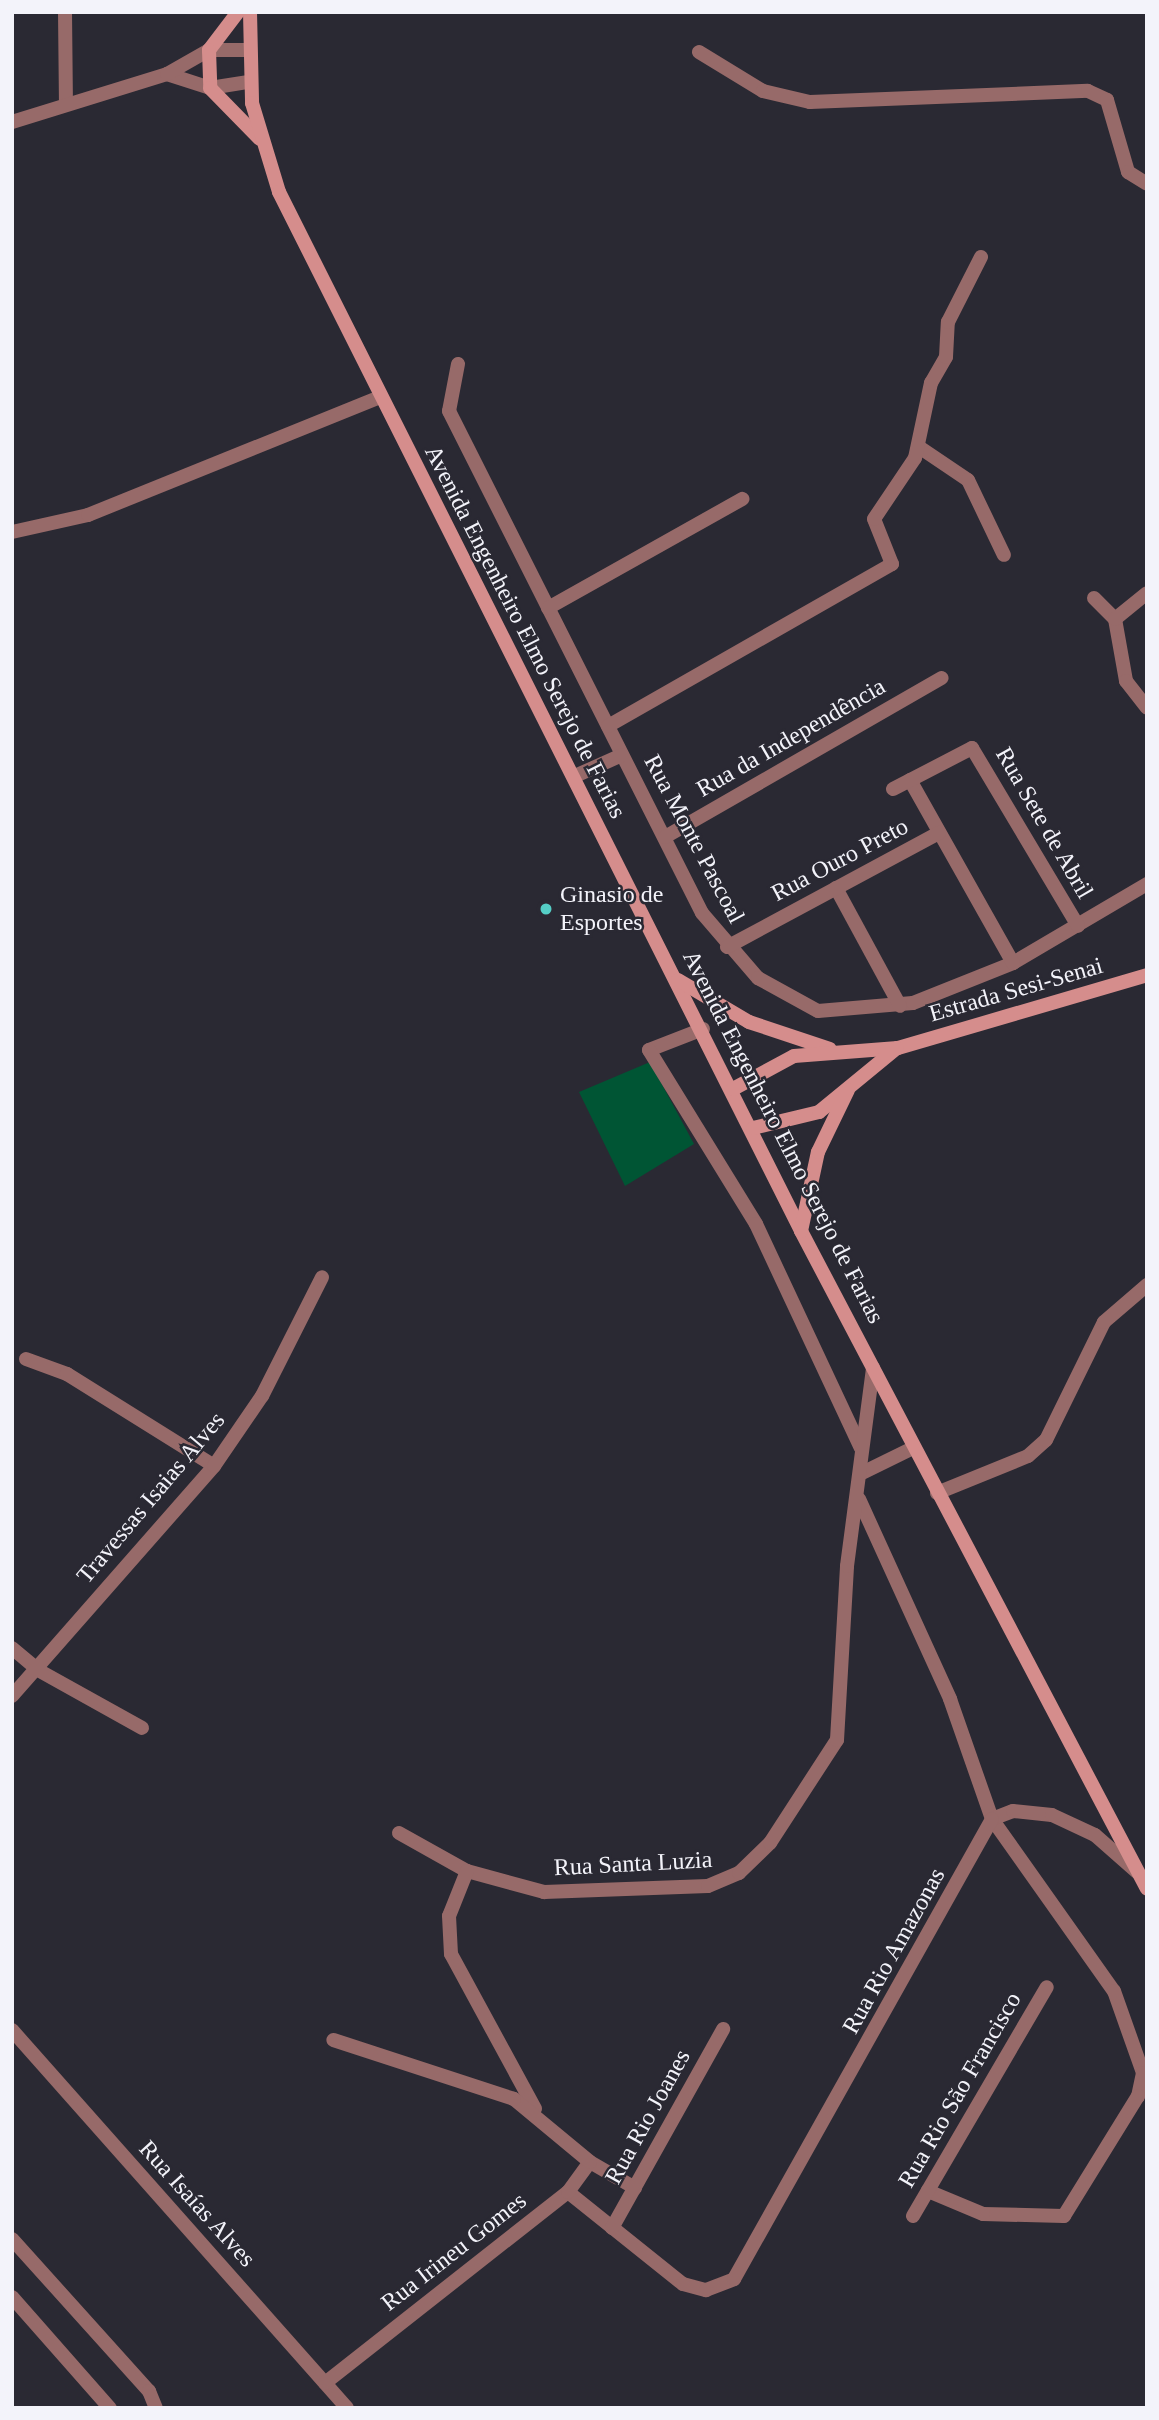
<!DOCTYPE html>
<meta charset="utf-8">
<style>
body{margin:0}
#map{position:relative;width:1159px;height:2420px;overflow:hidden;background:#2a2933;font-family:Georgia,serif}
div>[style]{position:absolute}
.green>*{inset:0;background:#005534}
.street>*{height:14px;margin:-7px;padding:0 7px;transform-origin:7px;border-radius:7px;background:#976a69}
.secondary>*{height:14px;margin:-7px;padding:0 7px;transform-origin:7px;border-radius:7px;background:#d58d8c}
.dots>*{width:19px;height:19px;translate:-50% -50%;box-sizing:border-box;border:4px solid #2a2933;border-radius:50%}
span{translate:-50% -50%;white-space:nowrap;text-align:center;line-height:1.15;-webkit-text-stroke:5px #2a2933;paint-order:stroke}
.street-label{font-size:24px;color:#f3f3fa}
.poi-label{font-size:24px;color:#f3f3fa}
.left{translate:0 -50%;text-align:left}
.frame{position:absolute;inset:0;border:14px solid #f3f3fa;pointer-events:none}
</style>
<div id="map">
<div class="green">
<i style="clip-path:polygon(650px 1062px,694px 1144px,625px 1186px,579px 1092px)"></i>
</div>
<div class="street">
<i style="left:65px;top:12px;width:91px;rotate:89.4deg"></i>
<i style="left:699px;top:52px;width:75px;rotate:31.4deg"></i>
<i style="left:763px;top:91px;width:48px;rotate:13.2deg"></i>
<i style="left:810px;top:102px;width:278px;rotate:-2.3deg"></i>
<i style="left:1088px;top:91px;width:21px;rotate:25deg"></i>
<i style="left:1107px;top:100px;width:75px;rotate:73.7deg"></i>
<i style="left:1128px;top:172px;width:22px;rotate:32deg"></i>
<i style="left:167px;top:74px;width:45px;rotate:18deg"></i>
<i style="left:210px;top:88px;width:39px;rotate:-9deg"></i>
<i style="left:12px;top:122px;width:162px;rotate:-17.2deg"></i>
<i style="left:167px;top:74px;width:48px;rotate:-29.7deg"></i>
<i style="left:209px;top:50px;width:38px"></i>
<i style="left:458px;top:364px;width:48px;rotate:100.8deg"></i>
<i style="left:449px;top:411px;width:562px;rotate:63.25deg"></i>
<i style="left:702px;top:913px;width:86px;rotate:49.3deg"></i>
<i style="left:758px;top:978px;width:68px;rotate:28.8deg"></i>
<i style="left:818px;top:1011px;width:95px;rotate:-4.8deg"></i>
<i style="left:913px;top:1003px;width:108px;rotate:-21.8deg"></i>
<i style="left:1013px;top:963px;width:156px;rotate:-30.5deg"></i>
<i style="left:919px;top:447px;width:59px;rotate:34deg"></i>
<i style="left:968px;top:480px;width:83px;rotate:64.4deg"></i>
<i style="left:12px;top:532px;width:78px;rotate:-12.6deg"></i>
<i style="left:88px;top:515px;width:313px;rotate:-22deg"></i>
<i style="left:1094px;top:598px;width:30px;rotate:45deg"></i>
<i style="left:1115px;top:619px;width:63px;rotate:79.9deg"></i>
<i style="left:1126px;top:681px;width:34px;rotate:52deg"></i>
<i style="left:548px;top:608px;width:223px;rotate:-29.3deg"></i>
<i style="left:1115px;top:619px;width:41px;rotate:-39.1deg"></i>
<i style="left:608px;top:726px;width:327px;rotate:-29.7deg"></i>
<i style="left:892px;top:564px;width:48px;rotate:-111.8deg"></i>
<i style="left:874px;top:519px;width:73px;rotate:-56.1deg"></i>
<i style="left:915px;top:458px;width:77px;rotate:-78deg"></i>
<i style="left:931px;top:383px;width:30px;rotate:-60deg"></i>
<i style="left:946px;top:357px;width:35px;rotate:-87deg"></i>
<i style="left:948px;top:322px;width:73px;rotate:-63.1deg"></i>
<i style="left:575px;top:776px;width:51px;rotate:-24.1deg"></i>
<i style="left:910px;top:780px;width:210px;rotate:60.6deg"></i>
<i style="left:893px;top:789px;width:89px;rotate:-27.4deg"></i>
<i style="left:972px;top:748px;width:207px;rotate:59.2deg"></i>
<i style="left:665px;top:837px;width:319px;rotate:-29.9deg"></i>
<i style="left:836px;top:888px;width:134px;rotate:61.5deg"></i>
<i style="left:727px;top:947px;width:241px;rotate:-28.3deg"></i>
<i style="left:703px;top:1029px;width:58px;rotate:158.7deg"></i>
<i style="left:649px;top:1050px;width:204px;rotate:58.4deg"></i>
<i style="left:756px;top:1224px;width:247px;rotate:64.9deg"></i>
<i style="left:26px;top:1359px;width:44px;rotate:20.1deg"></i>
<i style="left:67px;top:1374px;width:173px;rotate:32deg"></i>
<i style="left:860px;top:1474px;width:59px;rotate:-26.1deg"></i>
<i style="left:937px;top:1493px;width:98px;rotate:-22.1deg"></i>
<i style="left:1028px;top:1456px;width:24px;rotate:-42deg"></i>
<i style="left:1046px;top:1440px;width:131px;rotate:-63.8deg"></i>
<i style="left:1104px;top:1322px;width:57px;rotate:-40.7deg"></i>
<i style="left:859px;top:1499px;width:220px;rotate:65.5deg"></i>
<i style="left:950px;top:1699px;width:127px;rotate:70.7deg"></i>
<i style="left:992px;top:1819px;width:211px;rotate:54.7deg"></i>
<i style="left:1114px;top:1991px;width:87px;rotate:70.5deg"></i>
<i style="left:1143px;top:2073px;width:24px;rotate:102deg"></i>
<i style="left:1138px;top:2096px;width:141px;rotate:121.7deg"></i>
<i style="left:1064px;top:2216px;width:81px;rotate:-178.6deg"></i>
<i style="left:983px;top:2214px;width:60px;rotate:-157.3deg"></i>
<i style="left:12px;top:1648px;width:34px;rotate:40deg"></i>
<i style="left:38px;top:1670px;width:119px;rotate:29.1deg"></i>
<i style="left:12px;top:1696px;width:306px;rotate:-48.7deg"></i>
<i style="left:214px;top:1466px;width:85px;rotate:-55.6deg"></i>
<i style="left:262px;top:1396px;width:133px;rotate:-63.2deg"></i>
<i style="left:992px;top:1819px;width:22px;rotate:-21deg"></i>
<i style="left:1013px;top:1811px;width:39px;rotate:6deg"></i>
<i style="left:1052px;top:1815px;width:47px;rotate:24.9deg"></i>
<i style="left:1095px;top:1835px;width:56px;rotate:41.4deg"></i>
<i style="left:399px;top:1833px;width:78px;rotate:29.2deg"></i>
<i style="left:467px;top:1871px;width:80px;rotate:15.3deg"></i>
<i style="left:544px;top:1892px;width:164px;rotate:-2.1deg"></i>
<i style="left:708px;top:1886px;width:34px;rotate:-23deg"></i>
<i style="left:739px;top:1873px;width:43px;rotate:-44.1deg"></i>
<i style="left:770px;top:1843px;width:123px;rotate:-57deg"></i>
<i style="left:837px;top:1740px;width:174px;rotate:-86.7deg"></i>
<i style="left:847px;top:1566px;width:200px;rotate:-82.5deg"></i>
<i style="left:467px;top:1871px;width:48px;rotate:111.8deg"></i>
<i style="left:449px;top:1916px;width:38px;rotate:87deg"></i>
<i style="left:451px;top:1954px;width:176px;rotate:61.5deg"></i>
<i style="left:12px;top:2030px;width:505px;rotate:48.45deg"></i>
<i style="left:590px;top:2162px;width:52px;rotate:30deg"></i>
<i style="left:568px;top:2192px;width:147px;rotate:38.7deg"></i>
<i style="left:683px;top:2284px;width:24px;rotate:15deg"></i>
<i style="left:706px;top:2290px;width:30px;rotate:-21deg"></i>
<i style="left:734px;top:2279px;width:527px;rotate:-60.71deg"></i>
<i style="left:913px;top:2216px;width:265px;rotate:-59.7deg"></i>
<i style="left:612px;top:2228px;width:228px;rotate:-60.8deg"></i>
<i style="left:12px;top:2239px;width:205px;rotate:48deg"></i>
<i style="left:149px;top:2391px;width:18px;rotate:68deg"></i>
<i style="left:12px;top:2297px;width:148px;rotate:48.6deg"></i>
<i style="left:325px;top:2383px;width:309px;rotate:-38.2deg"></i>
<i style="left:568px;top:2192px;width:37px;rotate:-54deg"></i>
<i style="left:590px;top:2162px;width:99px;rotate:-140.3deg"></i>
<i style="left:514px;top:2099px;width:190px;rotate:-161.9deg"></i>
</div>
<div class="secondary">
<i style="left:238px;top:12px;width:48px;rotate:127.3deg"></i>
<i style="left:209px;top:50px;width:38px;rotate:88deg"></i>
<i style="left:210px;top:88px;width:71px;rotate:45.6deg"></i>
<i style="left:250px;top:12px;width:91px;rotate:88.7deg"></i>
<i style="left:252px;top:103px;width:93px;rotate:73.1deg"></i>
<i style="left:279px;top:192px;width:1163px;rotate:63.32deg"></i>
<i style="left:801px;top:1231px;width:743px;rotate:62.26deg"></i>
<i style="left:678px;top:980px;width:82px;rotate:30.6deg"></i>
<i style="left:749px;top:1022px;width:85px;rotate:18.4deg"></i>
<i style="left:733px;top:1089px;width:69px;rotate:-28.4deg"></i>
<i style="left:794px;top:1056px;width:104px;rotate:-4.4deg"></i>
<i style="left:898px;top:1048px;width:259px;rotate:-16.3deg"></i>
<i style="left:753px;top:1128px;width:68px;rotate:-13.6deg"></i>
<i style="left:819px;top:1112px;width:101px;rotate:-39.4deg"></i>
<i style="left:801px;top:1231px;width:81px;rotate:-77.9deg"></i>
<i style="left:818px;top:1152px;width:69px;rotate:-64.2deg"></i>
</div>
<div class="dots">
<i style="left:546px;top:909px;background:#55cec6"></i>
</div>
<div class="street-label">
<span style="left:525px;top:632px;rotate:63deg">Avenida Engenheiro Elmo Serejo de Farias</span>
<span style="left:791px;top:738px;rotate:-30deg">Rua da Independência</span>
<span style="left:1044px;top:823px;rotate:60deg">Rua Sete de Abril</span>
<span style="left:694px;top:839px;rotate:62deg">Rua Monte Pascoal</span>
<span style="left:840px;top:860px;rotate:-28deg">Rua Ouro Preto</span>
<span style="left:1016px;top:990px;rotate:-16deg">Estrada Sesi-Senai</span>
<span style="left:783px;top:1137px;rotate:63deg">Avenida Engenheiro Elmo Serejo de Farias</span>
<span style="left:151px;top:1498px;rotate:-50deg">Travessas Isaias Alves</span>
<span style="left:633px;top:1864px;rotate:-3deg">Rua Santa Luzia</span>
<span style="left:894px;top:1951px;rotate:-61deg">Rua Rio Amazonas</span>
<span style="left:960px;top:2090px;rotate:-60deg">Rua Rio São Francisco</span>
<span style="left:648px;top:2117px;rotate:-61deg">Rua Rio Joanes</span>
<span style="left:197px;top:2204px;rotate:48deg">Rua Isaías Alves</span>
<span style="left:454px;top:2252px;rotate:-38deg">Rua Irineu Gomes</span>
</div>
<div class="poi-label">
<span class="left" style="left:560px;top:909px">Ginasio de<br>Esportes</span>
</div>
<div class="frame"></div>
</div>
